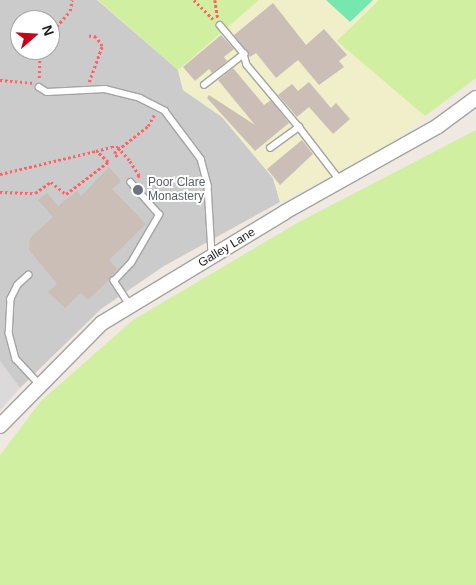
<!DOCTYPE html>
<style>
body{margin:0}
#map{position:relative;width:476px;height:585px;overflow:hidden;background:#efe9e1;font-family:Helvetica,sans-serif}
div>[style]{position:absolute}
.residential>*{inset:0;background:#dbd9da}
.religious>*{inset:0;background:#cbcbcb}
.farmland>*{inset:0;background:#f0efca}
.grass>*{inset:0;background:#d0efa1}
.pitch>*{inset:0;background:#76e7af}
.building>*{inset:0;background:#cbbeb7}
.path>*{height:2.5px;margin-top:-1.25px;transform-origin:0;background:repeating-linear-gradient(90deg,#ff6264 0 2.5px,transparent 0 5px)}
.roads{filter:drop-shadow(1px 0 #a4a4a4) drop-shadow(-1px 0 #a4a4a4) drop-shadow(0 1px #a4a4a4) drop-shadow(0 -1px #a4a4a4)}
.service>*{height:5.5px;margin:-2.75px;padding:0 2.75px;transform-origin:2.75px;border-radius:2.75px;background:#fff}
.tertiary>*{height:14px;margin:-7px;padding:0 7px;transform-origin:7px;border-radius:7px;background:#fff}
.dots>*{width:14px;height:14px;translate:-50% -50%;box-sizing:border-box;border:2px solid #fff;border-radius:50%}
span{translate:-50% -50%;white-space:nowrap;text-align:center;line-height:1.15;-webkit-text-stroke:4px #fff;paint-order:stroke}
.worship-label{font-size:12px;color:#5b616d}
.left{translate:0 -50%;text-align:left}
.street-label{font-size:12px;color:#1d1d1d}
.north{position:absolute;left:10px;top:10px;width:50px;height:50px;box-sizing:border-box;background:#fff;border:1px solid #a5a5a5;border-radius:50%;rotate:71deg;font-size:14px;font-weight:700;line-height:20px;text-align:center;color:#1d1d1d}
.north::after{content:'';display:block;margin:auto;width:18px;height:22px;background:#c90017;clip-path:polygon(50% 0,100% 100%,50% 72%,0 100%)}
</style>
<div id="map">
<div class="residential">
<i style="clip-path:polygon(0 361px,20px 388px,0 411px)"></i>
</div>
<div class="religious">
<i style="clip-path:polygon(evenodd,0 0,97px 0,178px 70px,183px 90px,222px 117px,273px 178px,280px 202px,164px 266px,101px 309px,20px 388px,0 361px,0 0,20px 20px,50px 20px,50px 50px,20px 50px,20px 20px)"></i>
</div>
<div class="farmland">
<i style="clip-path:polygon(259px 0,379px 0,337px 41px,425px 116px,390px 145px,280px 202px,273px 178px,222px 117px,183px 90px,178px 70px)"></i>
</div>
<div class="grass">
<i style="clip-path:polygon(98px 0,259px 0,178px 70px)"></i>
<i style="clip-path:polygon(379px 0,476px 0,476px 78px,425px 116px,337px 41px)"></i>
<i style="clip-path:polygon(476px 130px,476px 585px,0 585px,0 455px,41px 401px,133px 320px,299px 222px)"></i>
</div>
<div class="pitch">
<i style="clip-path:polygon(326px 0,373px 0,350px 22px)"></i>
</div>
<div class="building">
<i style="clip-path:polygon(273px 3px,306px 45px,324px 29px,347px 55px,339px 61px,344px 67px,319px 85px,298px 60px,276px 78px,256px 53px,250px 57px,234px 35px)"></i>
<i style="clip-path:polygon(221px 35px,234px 49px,224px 57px,227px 61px,212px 73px,209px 69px,195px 81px,183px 67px)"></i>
<i style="clip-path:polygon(233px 68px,264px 105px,271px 100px,289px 123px,255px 151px,207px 98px,209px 95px,255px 125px,218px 80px)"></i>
<i style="clip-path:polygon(309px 82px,331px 108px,336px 103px,350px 119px,333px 134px,309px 107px,297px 117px,278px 95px,292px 84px,298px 91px)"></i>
<i style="clip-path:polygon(302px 140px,313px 154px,280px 185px,267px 169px)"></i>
<i style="clip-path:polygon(109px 167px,121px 181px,112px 189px,146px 224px,109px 260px,117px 269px,109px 280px,88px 300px,81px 293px,65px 308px,48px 292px,57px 284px,29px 250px,30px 238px,53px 217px,38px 200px,47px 193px,58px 206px,77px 191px,81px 196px)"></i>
</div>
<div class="path">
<i style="left:194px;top:0;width:27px;rotate:45deg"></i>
<i style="left:215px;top:0;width:18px;rotate:81deg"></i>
<i style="left:50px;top:34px;width:30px;rotate:-49deg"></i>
<i style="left:70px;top:11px;width:11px;rotate:-80deg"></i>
<i style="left:39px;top:78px;width:28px;rotate:-88deg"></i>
<i style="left:0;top:80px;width:33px;rotate:5deg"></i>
<i style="left:89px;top:82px;width:38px;rotate:-70deg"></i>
<i style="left:102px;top:46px;width:11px;rotate:-124deg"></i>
<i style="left:96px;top:37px;width:7px;rotate:-172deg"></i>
<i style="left:117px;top:157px;width:5px;rotate:-127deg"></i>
<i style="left:114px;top:153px;width:43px;rotate:-38.5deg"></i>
<i style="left:148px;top:126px;width:13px;rotate:-61deg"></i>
<i style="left:0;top:174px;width:99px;rotate:-13.5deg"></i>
<i style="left:0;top:192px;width:35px;rotate:2deg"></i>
<i style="left:35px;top:193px;width:19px;rotate:-35deg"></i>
<i style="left:51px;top:182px;width:19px;rotate:39deg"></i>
<i style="left:66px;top:194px;width:53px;rotate:-37.3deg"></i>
<i style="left:108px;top:162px;width:16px;rotate:-137deg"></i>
<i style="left:96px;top:151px;width:16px;rotate:-15deg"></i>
<i style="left:111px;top:147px;width:7px"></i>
<i style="left:118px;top:147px;width:18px;rotate:49deg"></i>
<i style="left:130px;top:161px;width:17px;rotate:57deg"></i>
<i style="left:139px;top:175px;width:4px;rotate:104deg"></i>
</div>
<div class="roads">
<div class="service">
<i style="left:220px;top:25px;width:38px;rotate:50deg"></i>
<i style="left:244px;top:54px;width:11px;rotate:75deg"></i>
<i style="left:247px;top:65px;width:81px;rotate:50deg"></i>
<i style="left:204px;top:85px;width:51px;rotate:-37.8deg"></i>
<i style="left:39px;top:87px;width:9px;rotate:32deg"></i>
<i style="left:47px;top:92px;width:58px;rotate:-3deg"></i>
<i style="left:105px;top:89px;width:36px;rotate:14deg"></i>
<i style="left:140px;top:98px;width:28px;rotate:27deg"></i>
<i style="left:165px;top:111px;width:60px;rotate:53.1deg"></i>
<i style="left:201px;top:159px;width:28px;rotate:75deg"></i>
<i style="left:208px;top:186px;width:68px;rotate:86.6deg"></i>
<i style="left:270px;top:148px;width:36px;rotate:-36deg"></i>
<i style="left:299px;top:127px;width:67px;rotate:52.3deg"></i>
<i style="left:29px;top:275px;width:15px;rotate:138deg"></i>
<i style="left:18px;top:285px;width:16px;rotate:117deg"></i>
<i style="left:11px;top:299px;width:34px;rotate:93deg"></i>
<i style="left:9px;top:333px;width:27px;rotate:75deg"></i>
<i style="left:16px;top:359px;width:34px;rotate:47deg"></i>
<i style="left:130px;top:306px;width:30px;rotate:-123deg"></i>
<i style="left:114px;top:281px;width:25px;rotate:-47deg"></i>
<i style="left:131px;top:263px;width:56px;rotate:-59.7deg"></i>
<i style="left:159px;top:215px;width:43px;rotate:-131.2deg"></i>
</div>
<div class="tertiary">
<i style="left:0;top:426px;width:145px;rotate:-45.3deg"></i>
<i style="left:102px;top:323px;width:214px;rotate:-31.2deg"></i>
<i style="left:285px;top:212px;width:176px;rotate:-29.3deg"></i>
<i style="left:438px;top:126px;width:47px;rotate:-36.4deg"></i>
</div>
</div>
<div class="dots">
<i style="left:138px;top:190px;background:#6b7280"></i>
</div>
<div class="worship-label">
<span class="left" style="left:148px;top:190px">Poor Clare<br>Monastery</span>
</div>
<div class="street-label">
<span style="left:227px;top:248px;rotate:-31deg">Galley Lane</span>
</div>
<div class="north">N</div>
</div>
